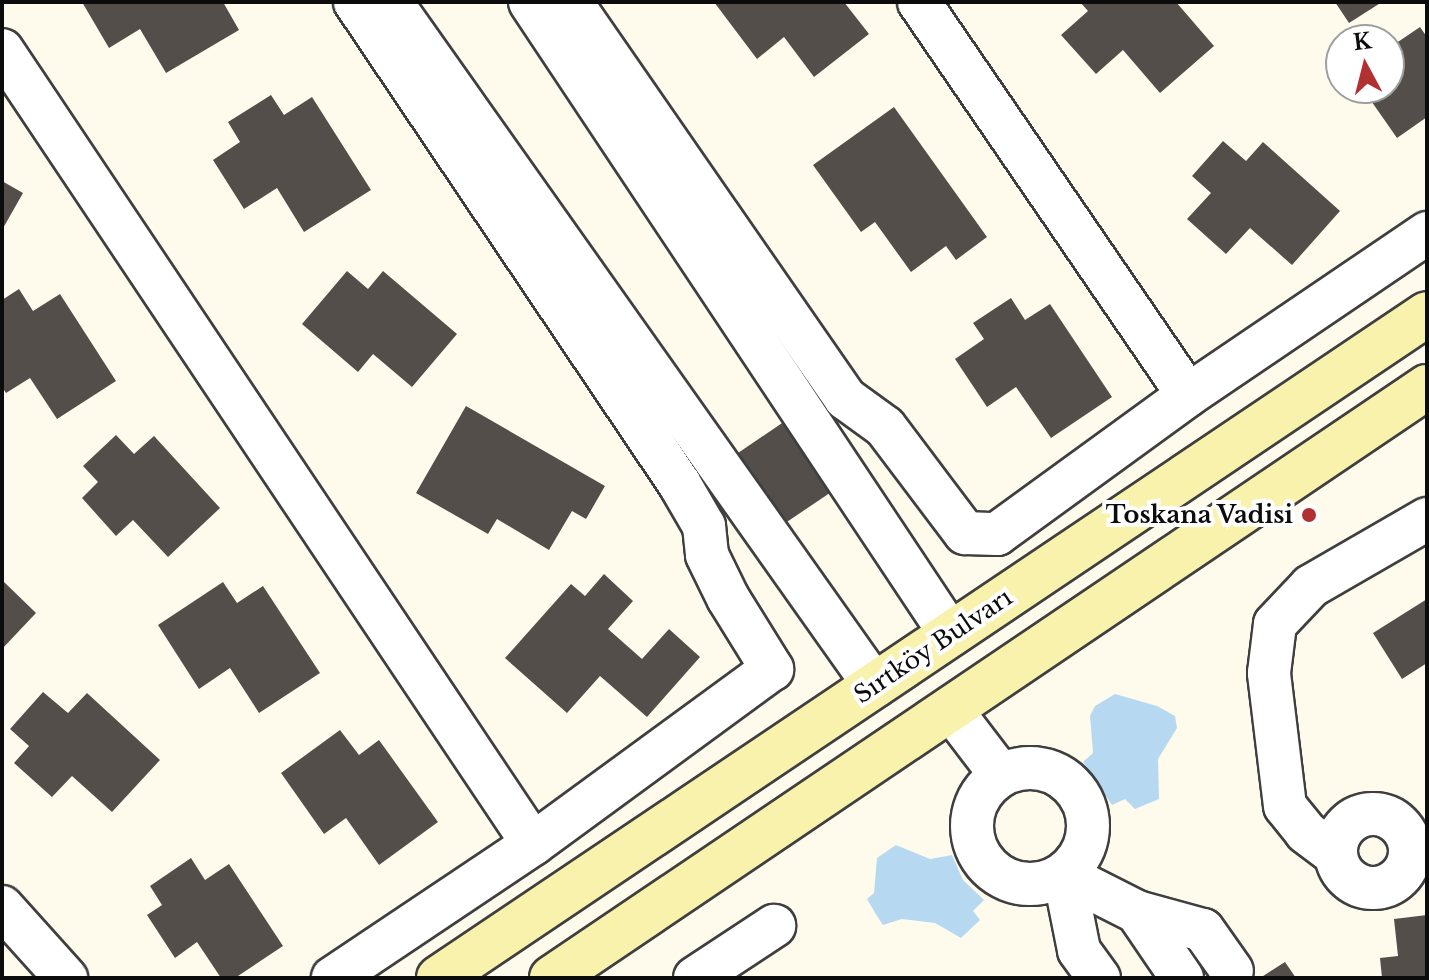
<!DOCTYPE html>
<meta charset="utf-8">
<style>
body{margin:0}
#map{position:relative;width:1429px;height:980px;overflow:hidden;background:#fefbed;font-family:"Libre Baskerville",serif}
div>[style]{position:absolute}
.water>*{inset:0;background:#b6d9f1}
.building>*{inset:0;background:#544e4a}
.roads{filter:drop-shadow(2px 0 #3f3f3f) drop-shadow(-2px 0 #3f3f3f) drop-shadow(0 2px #3f3f3f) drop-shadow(0 -2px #3f3f3f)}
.street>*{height:42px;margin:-21px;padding:0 21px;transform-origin:21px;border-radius:21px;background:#fff}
.street>.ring{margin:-21px;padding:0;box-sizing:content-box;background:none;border:42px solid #fff;border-radius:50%}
.secondary>*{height:44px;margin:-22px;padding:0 22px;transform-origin:22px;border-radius:22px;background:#f9f2ad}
.dots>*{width:22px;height:22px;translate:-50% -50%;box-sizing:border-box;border:4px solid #fff;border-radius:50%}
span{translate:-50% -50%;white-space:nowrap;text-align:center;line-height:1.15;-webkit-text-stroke:8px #fff;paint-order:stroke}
.poi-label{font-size:24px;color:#0c0c0c;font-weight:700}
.right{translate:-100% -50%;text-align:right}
.street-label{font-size:24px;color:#0c0c0c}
.frame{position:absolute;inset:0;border:4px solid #0c0c0c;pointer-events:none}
.north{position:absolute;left:1325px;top:24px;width:80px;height:80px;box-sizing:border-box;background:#fff;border:2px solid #9e9e9e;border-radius:50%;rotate:353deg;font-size:22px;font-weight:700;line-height:32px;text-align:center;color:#0c0c0c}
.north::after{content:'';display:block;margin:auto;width:28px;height:36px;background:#b13032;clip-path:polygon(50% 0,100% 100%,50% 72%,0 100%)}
</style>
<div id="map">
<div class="water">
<i style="clip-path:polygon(1115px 694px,1157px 706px,1175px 716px,1177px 728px,1158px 759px,1159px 799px,1135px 809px,1125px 799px,1112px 805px,1083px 762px,1093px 753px,1090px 716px,1095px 706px)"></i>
<i style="clip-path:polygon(896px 845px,930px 859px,952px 855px,963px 880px,984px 900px,973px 911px,980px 920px,961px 938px,935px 923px,902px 919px,883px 925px,877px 916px,867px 899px,874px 893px,877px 858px)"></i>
</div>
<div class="building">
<i style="clip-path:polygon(82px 2px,223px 2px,239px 30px,166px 73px,140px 29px,109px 48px)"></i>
<i style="clip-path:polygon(714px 2px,844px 2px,869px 34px,814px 77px,784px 37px,757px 59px)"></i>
<i style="clip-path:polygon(1080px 2px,1176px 2px,1214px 46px,1160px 93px,1123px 50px,1096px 74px,1061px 35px,1088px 11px)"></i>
<i style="clip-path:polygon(1335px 2px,1382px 2px,1349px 23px)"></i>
<i style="clip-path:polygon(1420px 27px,1427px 37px,1427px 117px,1397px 138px,1367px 95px,1389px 88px,1396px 75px,1389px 65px,1389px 48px)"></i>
<i style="clip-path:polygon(271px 95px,284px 115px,312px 97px,371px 190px,304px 232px,277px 188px,244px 209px,213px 160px,240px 142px,228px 122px)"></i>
<i style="clip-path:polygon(894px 107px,987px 237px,956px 260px,946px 246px,911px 272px,875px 222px,861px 232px,813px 165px)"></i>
<i style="clip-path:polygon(1223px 141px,1246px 161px,1263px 142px,1340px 211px,1292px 265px,1250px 228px,1226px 254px,1187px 219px,1211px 193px,1192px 176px)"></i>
<i style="clip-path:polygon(2px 181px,23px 193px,2px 230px)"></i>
<i style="clip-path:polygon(347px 271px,368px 289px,383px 271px,457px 334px,412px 387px,373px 354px,358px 372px,302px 324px)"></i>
<i style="clip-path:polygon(19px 289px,33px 311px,60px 294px,116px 381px,57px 419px,30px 378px,6px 393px,2px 387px,2px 300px)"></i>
<i style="clip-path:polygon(1011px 298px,1025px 320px,1050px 304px,1112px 397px,1051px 438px,1016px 387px,987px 407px,955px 359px,984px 339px,973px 323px)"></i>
<i style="clip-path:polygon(810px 404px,858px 474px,763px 538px,716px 468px)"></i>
<i style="clip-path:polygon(466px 406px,605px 486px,586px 519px,572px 511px,549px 550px,497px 519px,488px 534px,416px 493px)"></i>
<i style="clip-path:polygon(116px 435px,134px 454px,154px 436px,220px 508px,168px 557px,133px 520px,116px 536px,82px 498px,98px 482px,83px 466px)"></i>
<i style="clip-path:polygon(604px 574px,633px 601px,608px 629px,642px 659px,669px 629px,700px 657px,647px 717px,600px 676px,567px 713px,505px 658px,571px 584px,585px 596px)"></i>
<i style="clip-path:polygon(2px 580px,36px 613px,2px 649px)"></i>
<i style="clip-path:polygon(223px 582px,237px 603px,263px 586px,320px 673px,259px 713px,230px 668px,199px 689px,158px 625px)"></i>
<i style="clip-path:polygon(1427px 599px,1427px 663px,1402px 679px,1373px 633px)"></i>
<i style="clip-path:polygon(43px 692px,68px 713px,87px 693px,160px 760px,112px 812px,72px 776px,52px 797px,14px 763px,29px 746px,10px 729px)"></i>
<i style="clip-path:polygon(340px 730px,359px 755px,379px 740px,438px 822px,379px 865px,346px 818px,324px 834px,281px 773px)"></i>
<i style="clip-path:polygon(191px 858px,205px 880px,229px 864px,283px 946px,235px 978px,221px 978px,197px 942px,175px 958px,147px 915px,162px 905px,150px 886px)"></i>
<i style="clip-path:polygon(1427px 915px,1427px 978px,1382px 978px,1380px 958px,1398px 956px,1394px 919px)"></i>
<i style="clip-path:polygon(1285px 962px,1296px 978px,1260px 978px)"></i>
</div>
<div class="roads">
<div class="street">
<i style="left:355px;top:2px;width:580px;rotate:56.04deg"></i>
<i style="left:679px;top:483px;width:50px;rotate:59.8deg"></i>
<i style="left:704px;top:526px;width:29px;rotate:84deg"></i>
<i style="left:707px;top:555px;width:48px;rotate:64deg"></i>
<i style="left:728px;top:598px;width:84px;rotate:58.2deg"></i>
<i style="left:772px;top:669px;width:296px;rotate:143.8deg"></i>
<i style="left:391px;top:2px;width:838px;rotate:54.72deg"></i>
<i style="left:530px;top:2px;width:760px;rotate:56.37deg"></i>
<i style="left:571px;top:2px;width:482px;rotate:55.3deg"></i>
<i style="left:845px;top:398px;width:49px;rotate:35.9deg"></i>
<i style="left:885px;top:427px;width:133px;rotate:53deg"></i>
<i style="left:965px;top:533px;width:32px;rotate:2deg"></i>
<i style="left:997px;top:534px;width:236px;rotate:-36deg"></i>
<i style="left:1188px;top:395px;width:289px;rotate:-34.1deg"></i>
<i style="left:919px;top:2px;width:476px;rotate:55.6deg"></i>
<i style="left:2px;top:50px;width:955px;rotate:56.23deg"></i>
<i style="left:533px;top:844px;width:241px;rotate:146.2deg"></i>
<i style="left:952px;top:711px;width:79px;rotate:52.7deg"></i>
<i class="ring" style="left:972px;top:768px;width:74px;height:74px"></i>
<i class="ring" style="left:1336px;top:814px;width:32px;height:32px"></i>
<i style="left:1336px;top:855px;width:38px;rotate:-143deg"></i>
<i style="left:1306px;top:832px;width:33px;rotate:-129deg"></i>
<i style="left:1285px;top:806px;width:134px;rotate:-96.9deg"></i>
<i style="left:1269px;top:673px;width:49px;rotate:-83deg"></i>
<i style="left:1275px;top:624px;width:52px;rotate:-46.5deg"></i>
<i style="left:1311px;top:586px;width:134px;rotate:-30deg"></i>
<i style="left:2px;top:907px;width:96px;rotate:48deg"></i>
<i style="left:1137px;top:912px;width:68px;rotate:15.3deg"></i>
<i style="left:1203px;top:930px;width:50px;rotate:54.7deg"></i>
<i style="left:695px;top:978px;width:95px;rotate:-33.4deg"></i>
<i style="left:1099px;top:978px;width:34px;rotate:-126deg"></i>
<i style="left:1079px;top:950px;width:76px;rotate:-101.3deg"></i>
<i style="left:1064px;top:875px;width:82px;rotate:26.9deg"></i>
<i style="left:1137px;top:912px;width:80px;rotate:55.7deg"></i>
</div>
<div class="secondary">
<i style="left:439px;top:978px;width:1190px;rotate:-33.9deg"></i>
<i style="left:552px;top:978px;width:1056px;rotate:-34.04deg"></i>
</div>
</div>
<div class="dots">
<i style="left:1309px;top:515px;background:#b13032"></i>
</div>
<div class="poi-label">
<span class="right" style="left:1293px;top:515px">Toskana Vadisi</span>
</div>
<div class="street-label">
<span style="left:933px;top:646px;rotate:-34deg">Sırtköy Bulvarı</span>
</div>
<div class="frame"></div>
<div class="north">K</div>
</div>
